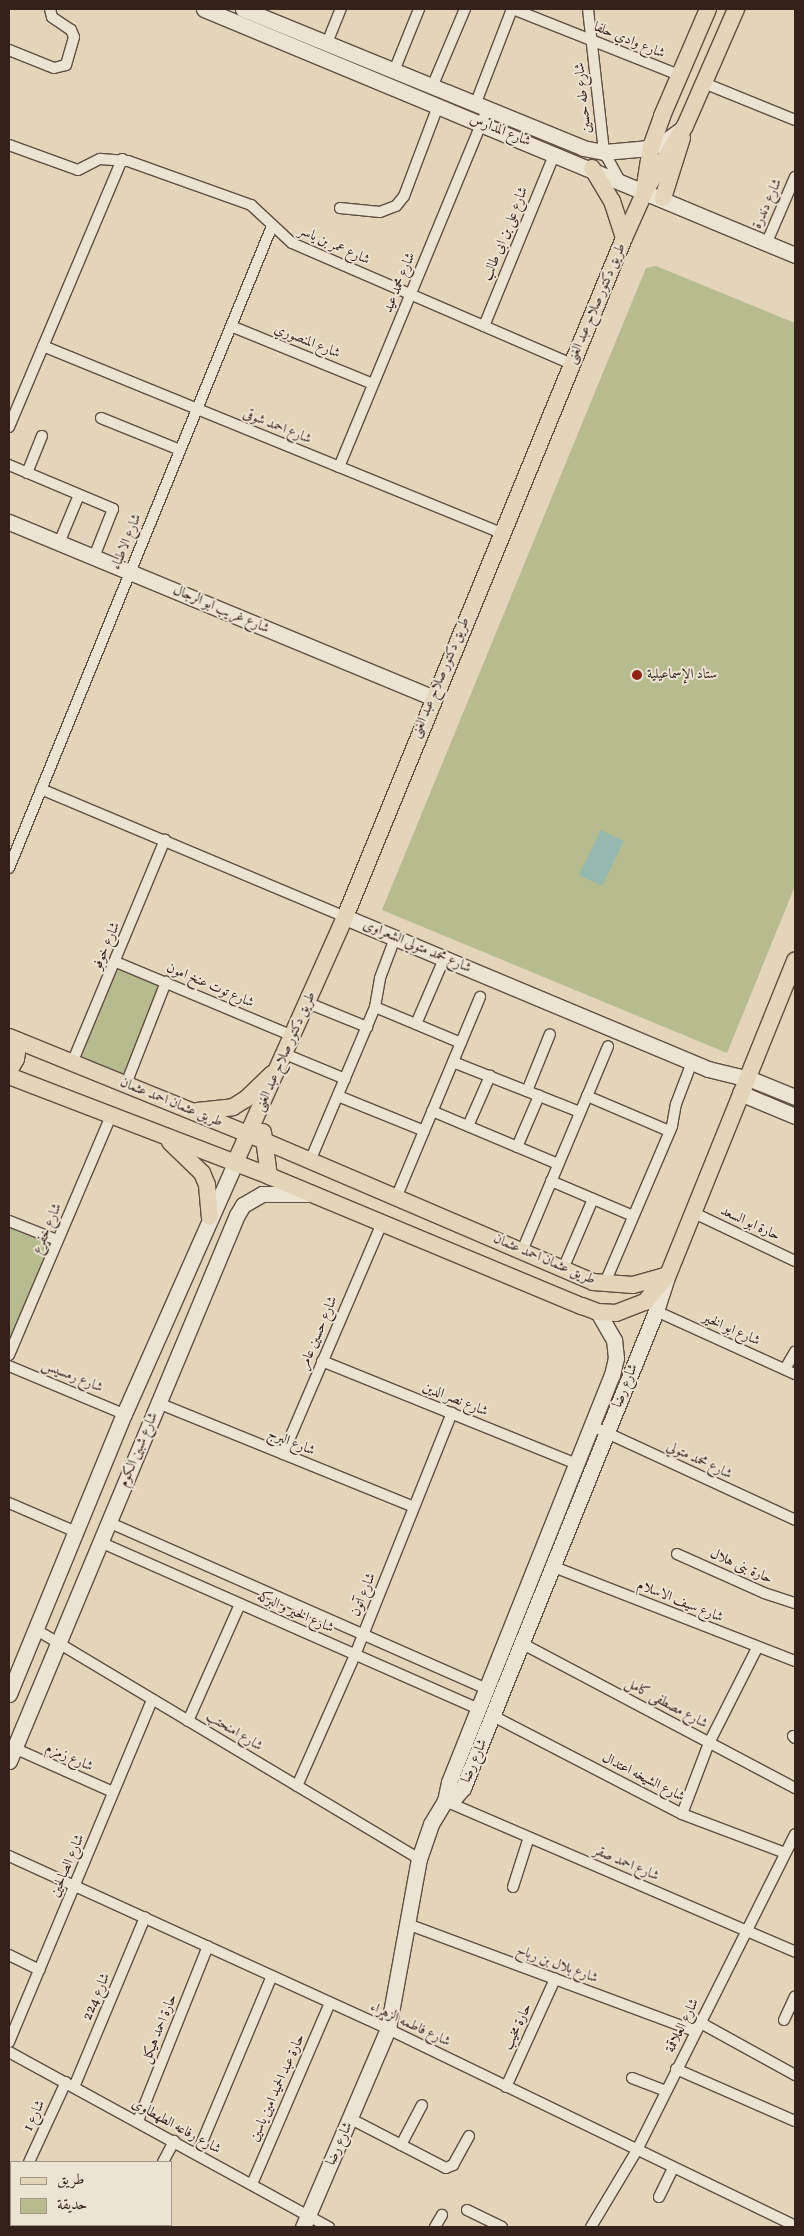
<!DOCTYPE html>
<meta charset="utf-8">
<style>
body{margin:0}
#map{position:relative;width:804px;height:2236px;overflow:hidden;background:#e4d4b9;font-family:Vollkorn,Amiri,serif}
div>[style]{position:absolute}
.green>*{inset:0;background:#b6bc8e}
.water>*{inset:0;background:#95b8af}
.roads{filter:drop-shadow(1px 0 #5f4e42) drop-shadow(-1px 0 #5f4e42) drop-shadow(0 1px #5f4e42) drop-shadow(0 -1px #5f4e42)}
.street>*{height:10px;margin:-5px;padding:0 5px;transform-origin:5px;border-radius:5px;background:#ede3d2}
.secondary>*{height:15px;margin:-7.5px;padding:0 7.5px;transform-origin:7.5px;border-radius:7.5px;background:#ede3d2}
.primary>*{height:16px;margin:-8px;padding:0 8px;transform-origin:8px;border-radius:8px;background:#e4d4b9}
.dots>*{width:14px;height:14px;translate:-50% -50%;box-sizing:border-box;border:2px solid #ede3d2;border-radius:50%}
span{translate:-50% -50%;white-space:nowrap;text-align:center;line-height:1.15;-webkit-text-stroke:4px #ede3d2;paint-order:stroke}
.street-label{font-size:14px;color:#33211a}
.poi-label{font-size:14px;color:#33211a}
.left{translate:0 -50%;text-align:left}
.frame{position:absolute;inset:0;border:10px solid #33211a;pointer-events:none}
.legend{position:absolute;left:10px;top:2161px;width:162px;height:65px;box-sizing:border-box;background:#ede3d2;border:1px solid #a39588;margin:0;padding:6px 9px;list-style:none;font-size:15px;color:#33211a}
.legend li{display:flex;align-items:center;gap:10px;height:25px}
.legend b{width:25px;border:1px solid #a39588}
</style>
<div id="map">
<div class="green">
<i style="clip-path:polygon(656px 266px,795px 323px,795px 886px,727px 1053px,382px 910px,646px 268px)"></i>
<i style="clip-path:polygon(117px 963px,164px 983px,127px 1077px,77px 1057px)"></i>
<i style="clip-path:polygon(9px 1223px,55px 1241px,9px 1350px)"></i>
</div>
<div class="water">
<i style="clip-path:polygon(601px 830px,624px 841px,602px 886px,579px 875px)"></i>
</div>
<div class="roads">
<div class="street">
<i style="left:513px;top:9px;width:179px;rotate:21.7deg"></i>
<i style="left:588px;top:9px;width:144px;rotate:83.6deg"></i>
<i style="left:604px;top:152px;width:31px;rotate:61deg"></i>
<i style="left:327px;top:43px;width:37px;rotate:-68deg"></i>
<i style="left:9px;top:50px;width:48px;rotate:21.8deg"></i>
<i style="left:54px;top:68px;width:12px;rotate:-14deg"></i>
<i style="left:66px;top:65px;width:29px;rotate:-74deg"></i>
<i style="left:74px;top:37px;width:8px;rotate:-113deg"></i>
<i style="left:71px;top:30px;width:23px;rotate:-146deg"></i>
<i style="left:52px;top:17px;width:8px;rotate:-104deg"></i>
<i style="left:394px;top:71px;width:67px;rotate:-68deg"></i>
<i style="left:704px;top:83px;width:98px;rotate:22.1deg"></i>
<i style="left:432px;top:87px;width:85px;rotate:-67.1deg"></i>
<i style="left:475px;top:105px;width:103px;rotate:-68.9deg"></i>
<i style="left:9px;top:145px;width:73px;rotate:19.9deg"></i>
<i style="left:78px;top:170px;width:25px;rotate:-27deg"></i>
<i style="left:100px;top:159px;width:28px;rotate:4deg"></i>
<i style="left:128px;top:161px;width:131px;rotate:19.7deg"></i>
<i style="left:251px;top:205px;width:56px;rotate:42.8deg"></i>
<i style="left:292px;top:243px;width:305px;rotate:23.4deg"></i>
<i style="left:340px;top:208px;width:40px;rotate:5.7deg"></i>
<i style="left:380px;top:212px;width:17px;rotate:-21deg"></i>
<i style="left:396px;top:206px;width:13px;rotate:-51deg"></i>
<i style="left:404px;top:196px;width:96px;rotate:-69.3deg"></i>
<i style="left:767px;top:242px;width:71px;rotate:-66.7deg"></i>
<i style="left:231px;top:326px;width:153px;rotate:22.2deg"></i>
<i style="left:484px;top:326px;width:187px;rotate:-67.7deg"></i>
<i style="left:43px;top:346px;width:496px;rotate:22.2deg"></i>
<i style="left:101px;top:418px;width:85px;rotate:22.1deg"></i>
<i style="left:9px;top:427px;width:291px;rotate:-67.1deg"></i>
<i style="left:9px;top:465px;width:113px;rotate:22.9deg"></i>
<i style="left:113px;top:509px;width:52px;rotate:111.6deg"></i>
<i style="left:339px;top:467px;width:387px;rotate:-67.5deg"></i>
<i style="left:27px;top:473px;width:40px;rotate:-68deg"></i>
<i style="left:59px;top:543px;width:52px;rotate:-67.4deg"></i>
<i style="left:41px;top:789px;width:330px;rotate:22.8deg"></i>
<i style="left:9px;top:868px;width:694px;rotate:-67.72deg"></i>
<i style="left:116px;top:962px;width:192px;rotate:22.7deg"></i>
<i style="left:308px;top:1003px;width:64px;rotate:22.1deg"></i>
<i style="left:375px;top:1007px;width:93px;rotate:22.7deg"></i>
<i style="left:416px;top:1024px;width:71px;rotate:-66.7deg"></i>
<i style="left:285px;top:1054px;width:65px;rotate:22.6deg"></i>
<i style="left:453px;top:1062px;width:136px;rotate:21.5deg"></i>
<i style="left:72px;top:1063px;width:242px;rotate:-67.4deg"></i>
<i style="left:126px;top:1084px;width:110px;rotate:-68.6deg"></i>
<i style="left:527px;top:1091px;width:61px;rotate:-68deg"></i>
<i style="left:338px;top:1096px;width:93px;rotate:22.1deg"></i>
<i style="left:587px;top:1096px;width:89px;rotate:23.1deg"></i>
<i style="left:432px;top:1111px;width:137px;rotate:22.8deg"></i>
<i style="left:468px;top:1126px;width:55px;rotate:-66.3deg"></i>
<i style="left:517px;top:1147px;width:56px;rotate:-66.7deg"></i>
<i style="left:310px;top:1161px;width:167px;rotate:-67.1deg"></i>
<i style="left:375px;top:1007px;width:29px;rotate:-80deg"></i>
<i style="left:380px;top:978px;width:43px;rotate:-69.4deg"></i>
<i style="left:551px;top:1181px;width:89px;rotate:23.1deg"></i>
<i style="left:396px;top:1198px;width:218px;rotate:-67.3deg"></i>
<i style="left:692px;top:1212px;width:114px;rotate:25.4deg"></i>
<i style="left:9px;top:1221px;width:52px;rotate:21.6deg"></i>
<i style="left:522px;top:1251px;width:222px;rotate:-67.2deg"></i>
<i style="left:563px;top:1269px;width:76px;rotate:-66.8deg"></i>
<i style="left:604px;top:1285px;width:173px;rotate:-66.8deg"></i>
<i style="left:672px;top:1126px;width:22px;rotate:-80deg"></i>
<i style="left:676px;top:1104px;width:45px;rotate:-69.1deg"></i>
<i style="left:656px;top:1311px;width:153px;rotate:24.4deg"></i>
<i style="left:9px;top:1355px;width:262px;rotate:-66.9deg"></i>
<i style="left:322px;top:1361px;width:275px;rotate:22deg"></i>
<i style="left:9px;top:1366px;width:125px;rotate:22.7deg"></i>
<i style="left:785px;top:1369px;width:20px;rotate:-60deg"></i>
<i style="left:158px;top:1403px;width:276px;rotate:22.1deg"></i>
<i style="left:592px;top:1426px;width:224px;rotate:24.8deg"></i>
<i style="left:283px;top:1454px;width:251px;rotate:-66.8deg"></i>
<i style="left:9px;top:1503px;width:71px;rotate:23.3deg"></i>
<i style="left:108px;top:1522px;width:413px;rotate:23.8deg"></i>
<i style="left:100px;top:1542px;width:413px;rotate:23.8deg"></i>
<i style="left:677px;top:1554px;width:95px;rotate:24.1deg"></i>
<i style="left:764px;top:1593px;width:33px;rotate:18deg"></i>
<i style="left:554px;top:1567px;width:259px;rotate:21.3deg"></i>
<i style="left:35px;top:1629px;width:448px;rotate:30.9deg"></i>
<i style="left:523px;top:1644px;width:308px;rotate:27.9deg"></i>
<i style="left:493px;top:1716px;width:213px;rotate:27.4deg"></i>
<i style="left:682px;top:1814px;width:110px;rotate:20.7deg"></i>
<i style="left:188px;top:1721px;width:128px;rotate:-66deg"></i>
<i style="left:793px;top:1736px;width:3px;rotate:45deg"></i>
<i style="left:14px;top:1748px;width:108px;rotate:24deg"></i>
<i style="left:297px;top:1786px;width:143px;rotate:-66.1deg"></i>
<i style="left:355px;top:1655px;width:261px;rotate:-68.2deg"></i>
<i style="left:445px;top:1801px;width:381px;rotate:23.3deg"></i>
<i style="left:682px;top:1814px;width:76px;rotate:-69.2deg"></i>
<i style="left:709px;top:1743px;width:106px;rotate:-63.2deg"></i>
<i style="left:9px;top:1856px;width:417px;rotate:24.5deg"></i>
<i style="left:388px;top:2029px;width:452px;rotate:25.8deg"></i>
<i style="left:513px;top:1887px;width:52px;rotate:-72.3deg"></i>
<i style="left:410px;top:1925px;width:304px;rotate:20.4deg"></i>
<i style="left:9px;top:1955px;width:34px;rotate:26deg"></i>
<i style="left:784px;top:2020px;width:26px;rotate:-65deg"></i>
<i style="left:699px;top:2022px;width:110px;rotate:28.9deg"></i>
<i style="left:9px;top:2042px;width:371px;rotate:-67.3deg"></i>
<i style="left:9px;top:2052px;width:365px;rotate:28.7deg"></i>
<i style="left:676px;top:2069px;width:130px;rotate:23.6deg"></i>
<i style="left:632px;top:2078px;width:36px;rotate:21deg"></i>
<i style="left:74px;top:2087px;width:184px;rotate:-67.3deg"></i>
<i style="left:506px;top:2087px;width:119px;rotate:-65.6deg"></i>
<i style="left:351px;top:2119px;width:107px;rotate:27.3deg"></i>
<i style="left:446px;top:2168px;width:8px;rotate:-23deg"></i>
<i style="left:453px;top:2165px;width:33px;rotate:-61deg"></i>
<i style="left:138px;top:2121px;width:188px;rotate:-68.2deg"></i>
<i style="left:401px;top:2145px;width:45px;rotate:-62.3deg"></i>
<i style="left:197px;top:2154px;width:193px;rotate:-67.2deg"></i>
<i style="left:29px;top:2162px;width:88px;rotate:-65.2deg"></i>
<i style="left:163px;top:2162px;width:24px;rotate:-62deg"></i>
<i style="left:252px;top:2184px;width:197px;rotate:-66.7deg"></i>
<i style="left:659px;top:2197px;width:32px;rotate:-64deg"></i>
<i style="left:9px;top:2204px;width:4px;rotate:-63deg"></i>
<i style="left:467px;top:2210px;width:39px;rotate:26deg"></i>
<i style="left:135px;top:2225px;width:5px;rotate:22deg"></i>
<i style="left:435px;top:2227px;width:14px;rotate:-60deg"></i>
<i style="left:591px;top:2227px;width:90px;rotate:-59.1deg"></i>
<i style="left:637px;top:2150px;width:353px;rotate:-63.4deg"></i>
</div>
<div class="secondary">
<i style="left:204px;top:9px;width:640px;rotate:22.6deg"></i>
<i style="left:243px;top:9px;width:367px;rotate:22.2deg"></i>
<i style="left:583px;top:148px;width:21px;rotate:11deg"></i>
<i style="left:604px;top:152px;width:37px;rotate:-5deg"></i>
<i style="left:641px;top:149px;width:21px;rotate:-14deg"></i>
<i style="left:661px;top:144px;width:26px;rotate:-36deg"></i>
<i style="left:9px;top:522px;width:459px;rotate:22.5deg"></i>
<i style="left:345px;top:917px;width:394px;rotate:22.7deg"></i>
<i style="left:708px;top:1069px;width:46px;rotate:13.7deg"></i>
<i style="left:753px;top:1080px;width:45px;rotate:22deg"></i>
<i style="left:740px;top:1093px;width:60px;rotate:22.7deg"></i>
<i style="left:9px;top:1694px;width:303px;rotate:-67.7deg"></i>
<i style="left:124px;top:1414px;width:274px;rotate:-66.1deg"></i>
<i style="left:9px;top:1761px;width:592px;rotate:-67.34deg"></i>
<i style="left:237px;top:1215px;width:12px;rotate:-59deg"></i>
<i style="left:243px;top:1205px;width:22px;rotate:-30deg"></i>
<i style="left:262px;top:1194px;width:48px"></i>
<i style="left:445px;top:1801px;width:11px;rotate:-22deg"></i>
<i style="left:455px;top:1797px;width:12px;rotate:-48deg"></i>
<i style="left:463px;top:1788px;width:515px;rotate:-67.97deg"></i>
<i style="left:656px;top:1311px;width:36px;rotate:-72deg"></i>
<i style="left:303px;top:2227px;width:215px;rotate:-66.8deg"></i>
<i style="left:388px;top:2029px;width:173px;rotate:-79.7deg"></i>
<i style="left:419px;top:1859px;width:37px;rotate:-71deg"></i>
<i style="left:431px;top:1824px;width:27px;rotate:-59deg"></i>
<i style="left:445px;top:1801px;width:19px;rotate:-78deg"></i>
<i style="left:449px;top:1782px;width:438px;rotate:-68.2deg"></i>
<i style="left:612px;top:1375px;width:17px;rotate:-77deg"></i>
<i style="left:616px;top:1358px;width:18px;rotate:-96deg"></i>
<i style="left:614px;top:1340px;width:32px;rotate:-120deg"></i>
</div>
<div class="primary">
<i style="left:592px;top:168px;width:39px;rotate:59deg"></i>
<i style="left:612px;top:201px;width:39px;rotate:72deg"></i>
<i style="left:645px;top:185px;width:38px;rotate:-81deg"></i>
<i style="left:651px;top:147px;width:33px;rotate:-70deg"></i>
<i style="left:662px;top:116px;width:116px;rotate:-66.7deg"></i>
<i style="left:663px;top:198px;width:63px;rotate:-72.4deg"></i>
<i style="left:9px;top:1037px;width:258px;rotate:22.1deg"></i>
<i style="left:248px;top:1134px;width:375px;rotate:23.2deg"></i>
<i style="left:593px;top:1282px;width:40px;rotate:4.3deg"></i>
<i style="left:633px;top:1285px;width:36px;rotate:-16deg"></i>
<i style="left:9px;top:1071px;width:14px;rotate:-60deg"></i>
<i style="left:16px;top:1059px;width:18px;rotate:-81deg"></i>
<i style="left:9px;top:1076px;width:279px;rotate:21deg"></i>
<i style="left:269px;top:1176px;width:339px;rotate:22.6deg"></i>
<i style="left:582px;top:1306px;width:17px;rotate:21deg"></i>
<i style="left:598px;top:1312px;width:18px;rotate:3deg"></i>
<i style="left:616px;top:1313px;width:31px;rotate:-21deg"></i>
<i style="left:645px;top:1302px;width:35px;rotate:-50deg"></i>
<i style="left:668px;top:1275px;width:339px;rotate:-68deg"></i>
<i style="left:197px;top:1111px;width:36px;rotate:-6deg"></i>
<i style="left:233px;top:1107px;width:15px;rotate:-32deg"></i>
<i style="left:246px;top:1099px;width:36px;rotate:-44deg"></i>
<i style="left:263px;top:1132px;width:44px;rotate:82.2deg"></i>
<i style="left:170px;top:1142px;width:45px;rotate:44.1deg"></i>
<i style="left:202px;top:1173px;width:13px;rotate:67deg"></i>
<i style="left:207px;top:1185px;width:32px;rotate:85deg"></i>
<i style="left:235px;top:1163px;width:269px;rotate:-65.9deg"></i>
<i style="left:345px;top:917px;width:734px;rotate:-67.66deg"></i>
<i style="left:624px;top:238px;width:51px;rotate:-65.9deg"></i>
<i style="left:645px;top:191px;width:76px;rotate:-58.4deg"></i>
<i style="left:685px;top:126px;width:128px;rotate:-66.4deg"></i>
</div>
</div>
<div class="dots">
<i style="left:637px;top:675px;background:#8f2418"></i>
</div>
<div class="street-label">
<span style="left:629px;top:41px;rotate:22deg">شارع وادي حلفا</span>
<span style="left:584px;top:98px;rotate:-96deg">شارع طه حسين</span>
<span style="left:500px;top:131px;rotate:22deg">شارع المدارس</span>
<span style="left:768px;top:204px;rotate:-66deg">شارع دندرة</span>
<span style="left:506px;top:234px;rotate:-68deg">شارع على بن ابى طالب</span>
<span style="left:334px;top:246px;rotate:24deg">شارع عمر بن ياسر</span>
<span style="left:400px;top:283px;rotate:-68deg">شارع محمد عيد</span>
<span style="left:597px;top:304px;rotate:-67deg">طريق دكتور صلاح عبد الغنى</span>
<span style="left:307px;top:342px;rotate:22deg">شارع المنصوري</span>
<span style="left:277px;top:427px;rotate:22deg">شارع احمد شوقى</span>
<span style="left:127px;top:542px;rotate:-68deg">شارع الاطباء</span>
<span style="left:221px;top:610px;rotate:23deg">شارع غريب ابو الرجال</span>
<span style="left:441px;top:678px;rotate:-67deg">طريق دكتور صلاح عبد الغنى</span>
<span style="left:107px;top:946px;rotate:-67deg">شارع خوفو</span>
<span style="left:417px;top:947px;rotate:23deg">شارع محمد متولي الشعراوى</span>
<span style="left:210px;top:986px;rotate:23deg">شارع توت عنخ امون</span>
<span style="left:286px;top:1052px;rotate:-66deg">طريق دكتور صلاح عبد الغنى</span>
<span style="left:171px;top:1103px;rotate:22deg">طريق عثمان احمد عثمان</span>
<span style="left:750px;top:1224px;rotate:25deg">حارة ابو السعد</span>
<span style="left:48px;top:1229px;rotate:-67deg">شارع خفرع</span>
<span style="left:544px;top:1260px;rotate:23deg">طريق عثمان احمد عثمان</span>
<span style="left:731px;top:1330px;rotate:24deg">شارع ابو الخير</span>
<span style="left:319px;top:1333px;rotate:-67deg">شارع حسين عامر</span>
<span style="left:72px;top:1377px;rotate:22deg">شارع رمسيس</span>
<span style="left:626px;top:1386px;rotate:-68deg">شارع رضا</span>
<span style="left:455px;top:1400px;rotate:22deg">شارع نصر الدين</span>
<span style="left:291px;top:1443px;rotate:22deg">شارع البرج</span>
<span style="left:139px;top:1450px;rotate:-67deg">شارع شبين الكوم</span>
<span style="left:699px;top:1461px;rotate:25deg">شارع محمد متولي</span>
<span style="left:741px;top:1567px;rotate:24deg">حارة بنى هلال</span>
<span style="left:364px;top:1595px;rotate:-68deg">شارع آتون</span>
<span style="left:680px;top:1602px;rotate:22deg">شارع سيف الاسلام</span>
<span style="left:295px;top:1613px;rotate:24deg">شارع الخير و البركه</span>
<span style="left:666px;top:1704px;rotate:28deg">شارع مصطفى كامل</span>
<span style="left:234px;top:1732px;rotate:31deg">شارع امنحتب</span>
<span style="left:69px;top:1758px;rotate:24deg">شارع زمزم</span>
<span style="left:475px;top:1761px;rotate:-67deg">شارع رضا</span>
<span style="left:643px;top:1778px;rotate:27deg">شارع الشيخه اعتدال</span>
<span style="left:626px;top:1864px;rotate:23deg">شارع احمد صقر</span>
<span style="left:68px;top:1866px;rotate:-67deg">شارع الصالحين</span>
<span style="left:557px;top:1965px;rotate:20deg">شارع بلال بن رباح</span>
<span style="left:97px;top:1997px;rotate:-67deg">شارع 224</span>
<span style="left:410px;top:2025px;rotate:25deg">شارع فاطمه الزهراء</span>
<span style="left:683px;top:2026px;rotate:-64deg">شارع العلاقمة</span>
<span style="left:518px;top:2027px;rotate:-65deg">حارة مخيب</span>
<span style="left:160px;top:2029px;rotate:-68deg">حارة احمد هيكل</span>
<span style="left:278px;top:2088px;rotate:-66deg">حارة عبد الحميد امين ياسين</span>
<span style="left:35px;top:2116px;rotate:-65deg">شارع 1</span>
<span style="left:176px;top:2127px;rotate:29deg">شارع رفاعه الطهطاوى</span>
<span style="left:340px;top:2144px;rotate:-66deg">شارع رضا</span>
</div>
<div class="poi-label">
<span class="left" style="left:647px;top:675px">ستاد الإسماعيلية</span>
</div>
<div class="frame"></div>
<ul class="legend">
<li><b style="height:6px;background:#e4d4b9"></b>طريق</li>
<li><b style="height:14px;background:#b6bc8e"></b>حديقة</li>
</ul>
</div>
